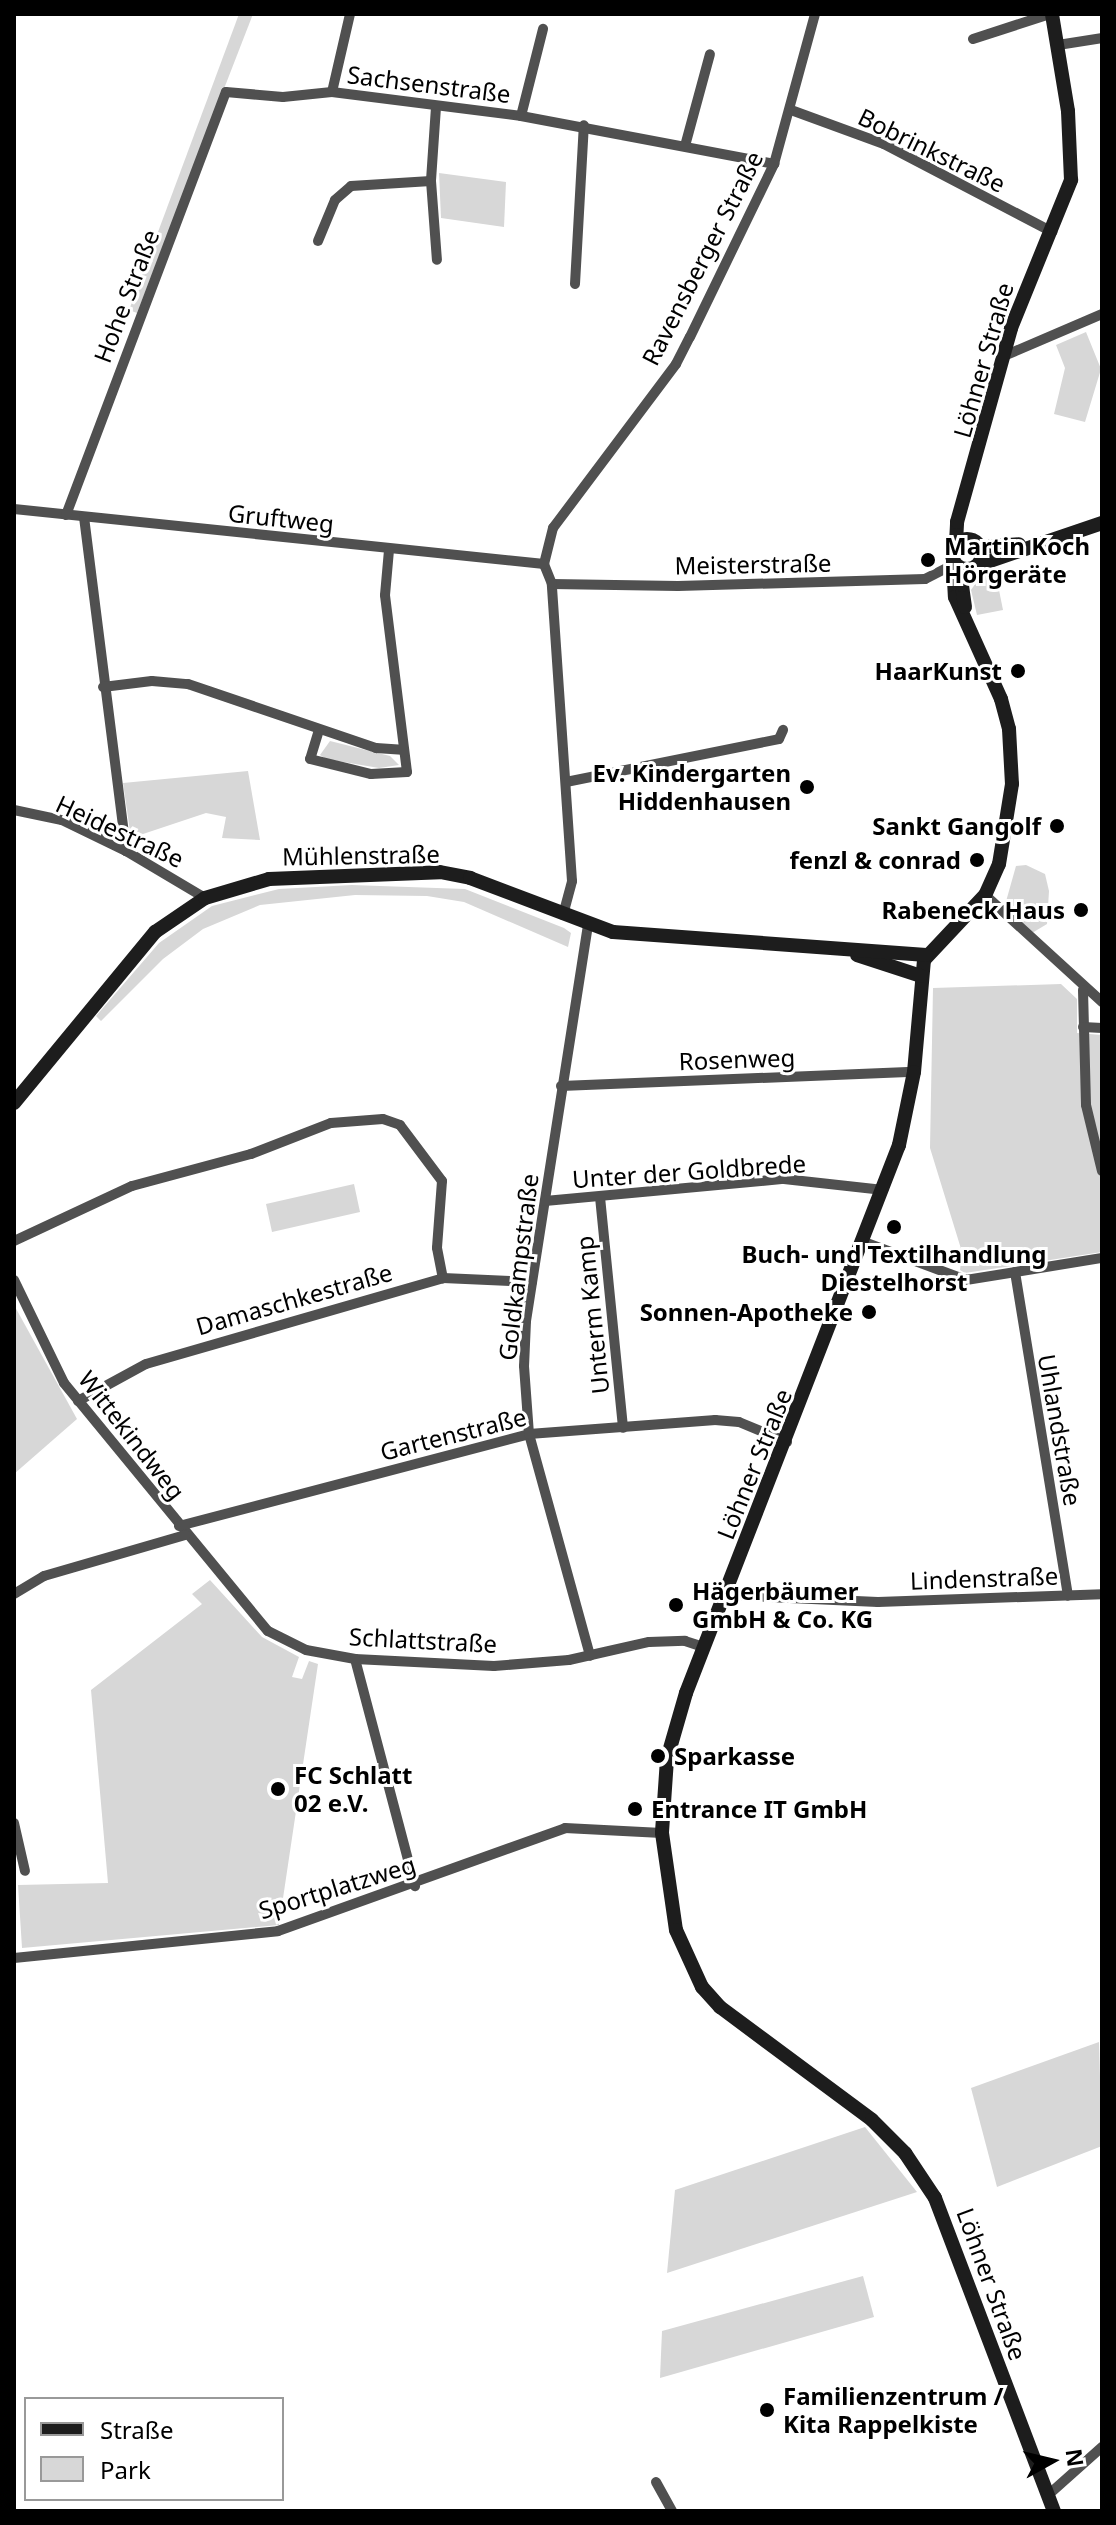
<!DOCTYPE html>
<meta charset="utf-8">
<style>
body{margin:0}
#map{position:relative;width:1116px;height:2525px;overflow:hidden;background:#fff;font-family:"Noto Sans",sans-serif}
div>[style]{position:absolute}
.green>*{inset:0;background:#d7d7d7}
.street>*{height:10px;margin:-5px;padding:0 5px;transform-origin:5px;border-radius:5px;background:#505050}
.secondary>*{height:14px;margin:-7px;padding:0 7px;transform-origin:7px;border-radius:7px;background:#1d1d1d}
.secondary>.ring{margin:-7px;padding:0;box-sizing:content-box;background:none;border:14px solid #1d1d1d;border-radius:50%}
.dots>*{width:22px;height:22px;translate:-50% -50%;box-sizing:border-box;border:4px solid #fff;border-radius:50%}
span{translate:-50% -50%;white-space:nowrap;text-align:center;line-height:1.15;-webkit-text-stroke:6px #fff;paint-order:stroke}
.street-label{font-size:24px;color:#000}
.poi-label{font-size:24px;color:#000;font-weight:700}
.left{translate:0 -50%;text-align:left}
.right{translate:-100% -50%;text-align:right}
.frame{position:absolute;inset:0;border:16px solid #000;pointer-events:none}
.legend{position:absolute;left:24px;top:2397px;width:260px;height:104px;box-sizing:border-box;background:#fff;border:2px solid #999;margin:0;padding:10px 14px;list-style:none;font-size:24px;color:#000}
.legend li{display:flex;align-items:center;gap:16px;height:40px}
.legend b{width:40px;border:2px solid #999}
.north{position:absolute;left:1012px;top:2421px;width:80px;height:80px;-webkit-text-stroke:6px #fff;paint-order:stroke;rotate:82deg;font-size:22px;font-weight:700;line-height:32px;text-align:center;color:#000}
.north::after{content:'';display:block;margin:auto;width:28px;height:36px;background:#000;clip-path:polygon(50% 0,100% 100%,50% 72%,0 100%)}
</style>
<div id="map">
<div class="green">
<i style="clip-path:polygon(239px 14px,253px 14px,137px 313px,129px 310px)"></i>
<i style="clip-path:polygon(439px 173px,506px 182px,504px 227px,441px 218px)"></i>
<i style="clip-path:polygon(1086px 332px,1101px 369px,1085px 422px,1054px 414px,1065px 368px,1056px 345px)"></i>
<i style="clip-path:polygon(995px 570px,1003px 610px,977px 615px,971px 590px,980px 577px)"></i>
<i style="clip-path:polygon(330px 741px,390px 756px,399px 765px,379px 768px,326px 759px,320px 755px)"></i>
<i style="clip-path:polygon(248px 771px,260px 840px,222px 838px,226px 817px,206px 813px,131px 838px,123px 783px)"></i>
<i style="clip-path:polygon(1026px 865px,1045px 874px,1049px 891px,1047px 924px,1032px 933px,1005px 905px,1016px 866px)"></i>
<i style="clip-path:polygon(352px 885px,465px 889px,564px 928px,571px 933px,568px 947px,464px 902px,427px 896px,355px 895px,260px 905px,203px 929px,163px 959px,101px 1021px,96px 1016px,159px 943px,212px 906px,279px 889px)"></i>
<i style="clip-path:polygon(1061px 984px,1077px 999px,1077px 1033px,1102px 1035px,1102px 1252px,965px 1273px,960px 1270px,962px 1252px,930px 1148px,933px 988px)"></i>
<i style="clip-path:polygon(354px 1184px,360px 1212px,272px 1232px,266px 1204px)"></i>
<i style="clip-path:polygon(14px 1305px,77px 1419px,14px 1474px)"></i>
<i style="clip-path:polygon(210px 1580px,262px 1637px,299px 1657px,292px 1677px,302px 1679px,309px 1661px,318px 1664px,279px 1925px,22px 1948px,18px 1885px,108px 1883px,91px 1690px,202px 1604px,192px 1594px)"></i>
<i style="clip-path:polygon(1099px 2042px,1102px 2146px,997px 2187px,971px 2088px)"></i>
<i style="clip-path:polygon(865px 2127px,917px 2192px,667px 2273px,675px 2190px)"></i>
<i style="clip-path:polygon(863px 2276px,874px 2317px,660px 2378px,662px 2331px)"></i>
</div>
<div class="street">
<i style="left:973px;top:39px;width:81px;rotate:-18deg"></i>
<i style="left:1058px;top:45px;width:45px;rotate:-9deg"></i>
<i style="left:332px;top:92px;width:80px;rotate:-77deg"></i>
<i style="left:436px;top:107px;width:74px;rotate:93.9deg"></i>
<i style="left:431px;top:181px;width:79px;rotate:85.7deg"></i>
<i style="left:791px;top:110px;width:99px;rotate:20.1deg"></i>
<i style="left:884px;top:144px;width:190px;rotate:27.6deg"></i>
<i style="left:521px;top:116px;width:90px;rotate:-75.8deg"></i>
<i style="left:685px;top:146px;width:95px;rotate:-74.8deg"></i>
<i style="left:318px;top:241px;width:44px;rotate:-67.5deg"></i>
<i style="left:335px;top:200px;width:21px;rotate:-41deg"></i>
<i style="left:351px;top:186px;width:80px;rotate:-3.6deg"></i>
<i style="left:575px;top:284px;width:159px;rotate:-86.8deg"></i>
<i style="left:1004px;top:356px;width:107px;rotate:-23.2deg"></i>
<i style="left:14px;top:509px;width:533px;rotate:5.92deg"></i>
<i style="left:66px;top:515px;width:452px;rotate:-69.3deg"></i>
<i style="left:226px;top:92px;width:57px;rotate:5deg"></i>
<i style="left:283px;top:97px;width:49px;rotate:-5.8deg"></i>
<i style="left:332px;top:92px;width:191px;rotate:7.2deg"></i>
<i style="left:521px;top:116px;width:258px;rotate:10.7deg"></i>
<i style="left:84px;top:517px;width:337px;rotate:82.8deg"></i>
<i style="left:552px;top:584px;width:126px;rotate:0.9deg"></i>
<i style="left:678px;top:586px;width:247px;rotate:-1.6deg"></i>
<i style="left:925px;top:579px;width:29px;rotate:-27deg"></i>
<i style="left:103px;top:687px;width:49px;rotate:-7deg"></i>
<i style="left:152px;top:681px;width:36px;rotate:5deg"></i>
<i style="left:188px;top:684px;width:199px;rotate:18.8deg"></i>
<i style="left:376px;top:748px;width:26px;rotate:4deg"></i>
<i style="left:319px;top:730px;width:30px;rotate:107deg"></i>
<i style="left:310px;top:759px;width:63px;rotate:13.8deg"></i>
<i style="left:371px;top:774px;width:36px;rotate:-3deg"></i>
<i style="left:407px;top:772px;width:178px;rotate:-97.1deg"></i>
<i style="left:385px;top:595px;width:45px;rotate:-84.9deg"></i>
<i style="left:566px;top:782px;width:217px;rotate:-11.4deg"></i>
<i style="left:779px;top:739px;width:10px;rotate:-66deg"></i>
<i style="left:14px;top:810px;width:49px;rotate:11.8deg"></i>
<i style="left:62px;top:820px;width:71px;rotate:25.8deg"></i>
<i style="left:126px;top:851px;width:92px;rotate:30.7deg"></i>
<i style="left:985px;top:895px;width:159px;rotate:42.4deg"></i>
<i style="left:563px;top:915px;width:35px;rotate:-75deg"></i>
<i style="left:572px;top:881px;width:298px;rotate:-93.9deg"></i>
<i style="left:552px;top:584px;width:22px;rotate:-112deg"></i>
<i style="left:544px;top:564px;width:37px;rotate:-76deg"></i>
<i style="left:553px;top:528px;width:205px;rotate:-53.1deg"></i>
<i style="left:676px;top:364px;width:30px;rotate:-63deg"></i>
<i style="left:690px;top:337px;width:192px;rotate:-64.1deg"></i>
<i style="left:774px;top:164px;width:156px;rotate:-74.7deg"></i>
<i style="left:588px;top:925px;width:401px;rotate:98.9deg"></i>
<i style="left:526px;top:1321px;width:45px;rotate:92.5deg"></i>
<i style="left:524px;top:1366px;width:68px;rotate:85.8deg"></i>
<i style="left:529px;top:1434px;width:230px;rotate:74.6deg"></i>
<i style="left:1083px;top:990px;width:115px;rotate:88.5deg"></i>
<i style="left:1086px;top:1105px;width:68px;rotate:76.4deg"></i>
<i style="left:1083px;top:1027px;width:19px;rotate:3deg"></i>
<i style="left:561px;top:1086px;width:353px;rotate:-2.3deg"></i>
<i style="left:600px;top:1197px;width:232px;rotate:84.3deg"></i>
<i style="left:545px;top:1201px;width:240px;rotate:-5.3deg"></i>
<i style="left:784px;top:1179px;width:100px;rotate:6.3deg"></i>
<i style="left:14px;top:1241px;width:130px;rotate:-25deg"></i>
<i style="left:132px;top:1186px;width:123px;rotate:-15.1deg"></i>
<i style="left:251px;top:1154px;width:86px;rotate:-21.2deg"></i>
<i style="left:331px;top:1123px;width:52px;rotate:-4.4deg"></i>
<i style="left:383px;top:1119px;width:18px;rotate:19deg"></i>
<i style="left:400px;top:1125px;width:70px;rotate:53.1deg"></i>
<i style="left:442px;top:1181px;width:67px;rotate:94.3deg"></i>
<i style="left:437px;top:1248px;width:31px;rotate:79deg"></i>
<i style="left:864px;top:1242px;width:109px;rotate:20.4deg"></i>
<i style="left:966px;top:1280px;width:138px;rotate:-9.2deg"></i>
<i style="left:1015px;top:1272px;width:328px;rotate:80.7deg"></i>
<i style="left:14px;top:1280px;width:114px;rotate:64.1deg"></i>
<i style="left:64px;top:1383px;width:321px;rotate:50.6deg"></i>
<i style="left:268px;top:1631px;width:42px;rotate:26.6deg"></i>
<i style="left:306px;top:1650px;width:50px;rotate:10.4deg"></i>
<i style="left:355px;top:1659px;width:139px;rotate:2.9deg"></i>
<i style="left:494px;top:1666px;width:75px;rotate:-4.6deg"></i>
<i style="left:569px;top:1660px;width:82px;rotate:-12.7deg"></i>
<i style="left:649px;top:1642px;width:36px;rotate:-2deg"></i>
<i style="left:685px;top:1641px;width:19px;rotate:18deg"></i>
<i style="left:78px;top:1401px;width:77px;rotate:-28.6deg"></i>
<i style="left:146px;top:1364px;width:309px;rotate:-16.1deg"></i>
<i style="left:443px;top:1278px;width:89px;rotate:2.6deg"></i>
<i style="left:179px;top:1526px;width:362px;rotate:-14.7deg"></i>
<i style="left:529px;top:1434px;width:187px;rotate:-4.3deg"></i>
<i style="left:715px;top:1420px;width:24px;rotate:5deg"></i>
<i style="left:739px;top:1422px;width:52px;rotate:22.6deg"></i>
<i style="left:14px;top:1594px;width:35px;rotate:-31deg"></i>
<i style="left:44px;top:1576px;width:147px;rotate:-16.2deg"></i>
<i style="left:724px;top:1595px;width:154px;rotate:2.6deg"></i>
<i style="left:878px;top:1602px;width:224px;rotate:-2deg"></i>
<i style="left:355px;top:1659px;width:235px;rotate:75.2deg"></i>
<i style="left:14px;top:1823px;width:49px;rotate:77.1deg"></i>
<i style="left:14px;top:1958px;width:265px;rotate:-5.8deg"></i>
<i style="left:278px;top:1931px;width:305px;rotate:-19.7deg"></i>
<i style="left:565px;top:1828px;width:97px;rotate:3deg"></i>
<i style="left:656px;top:2482px;width:33px;rotate:61deg"></i>
<i style="left:1047px;top:2496px;width:74px;rotate:-41.7deg"></i>
</div>
<div class="secondary">
<i class="ring" style="left:952px;top:539px;width:16px;height:16px"></i>
<i style="left:956px;top:543px;width:21px;rotate:-87deg"></i>
<i style="left:957px;top:522px;width:201px;rotate:-74.4deg"></i>
<i style="left:1011px;top:328px;width:160px;rotate:-67.9deg"></i>
<i style="left:1071px;top:180px;width:69px;rotate:-92.5deg"></i>
<i style="left:1068px;top:111px;width:98px;rotate:-99.4deg"></i>
<i style="left:980px;top:547px;width:39px;rotate:-4deg"></i>
<i style="left:953px;top:561px;width:36px;rotate:87deg"></i>
<i style="left:955px;top:597px;width:112px;rotate:65.7deg"></i>
<i style="left:1001px;top:699px;width:31px;rotate:75deg"></i>
<i style="left:1009px;top:729px;width:55px;rotate:86.9deg"></i>
<i style="left:1012px;top:784px;width:81px;rotate:99.2deg"></i>
<i style="left:999px;top:864px;width:34px;rotate:114deg"></i>
<i style="left:985px;top:895px;width:89px;rotate:133.2deg"></i>
<i style="left:924px;top:960px;width:112px;rotate:95.1deg"></i>
<i style="left:914px;top:1072px;width:75px;rotate:101.6deg"></i>
<i style="left:899px;top:1145px;width:588px;rotate:111.24deg"></i>
<i style="left:686px;top:1693px;width:69px;rotate:106.1deg"></i>
<i style="left:667px;top:1759px;width:74px;rotate:93.9deg"></i>
<i style="left:662px;top:1833px;width:98px;rotate:81.8deg"></i>
<i style="left:676px;top:1930px;width:63px;rotate:65.5deg"></i>
<i style="left:702px;top:1987px;width:27px;rotate:48deg"></i>
<i style="left:720px;top:2007px;width:189px;rotate:36.6deg"></i>
<i style="left:872px;top:2120px;width:47px;rotate:45deg"></i>
<i style="left:905px;top:2153px;width:54px;rotate:56.3deg"></i>
<i style="left:935px;top:2198px;width:335px;rotate:69.2deg"></i>
<i style="left:978px;top:565px;width:131px;rotate:-18.7deg"></i>
<i style="left:965px;top:607px;width:22px;rotate:-98deg"></i>
<i style="left:962px;top:585px;width:16px;rotate:-68deg"></i>
<i style="left:857px;top:955px;width:67px;rotate:18.2deg"></i>
<i style="left:14px;top:1103px;width:222px;rotate:-50.5deg"></i>
<i style="left:155px;top:932px;width:60px;rotate:-34.2deg"></i>
<i style="left:205px;top:898px;width:67px;rotate:-16.5deg"></i>
<i style="left:269px;top:879px;width:171px;rotate:-2.3deg"></i>
<i style="left:440px;top:872px;width:31px;rotate:11deg"></i>
<i style="left:470px;top:878px;width:153px;rotate:20.7deg"></i>
<i style="left:613px;top:932px;width:314px;rotate:4.2deg"></i>
</div>
<div class="dots">
<i style="left:928px;top:560px;background:#000"></i>
<i style="left:1018px;top:671px;background:#000"></i>
<i style="left:807px;top:787px;background:#000"></i>
<i style="left:1057px;top:826px;background:#000"></i>
<i style="left:977px;top:860px;background:#000"></i>
<i style="left:1081px;top:910px;background:#000"></i>
<i style="left:894px;top:1227px;background:#000"></i>
<i style="left:869px;top:1312px;background:#000"></i>
<i style="left:676px;top:1605px;background:#000"></i>
<i style="left:658px;top:1756px;background:#000"></i>
<i style="left:278px;top:1789px;background:#000"></i>
<i style="left:635px;top:1809px;background:#000"></i>
<i style="left:767px;top:2410px;background:#000"></i>
</div>
<div class="street-label">
<span style="left:429px;top:84px;rotate:7deg">Sachsenstraße</span>
<span style="left:932px;top:150px;rotate:26deg">Bobrinkstraße</span>
<span style="left:702px;top:258px;rotate:-63deg">Ravensberger Straße</span>
<span style="left:126px;top:296px;rotate:-69deg">Hohe Straße</span>
<span style="left:983px;top:360px;rotate:-74deg">Löhner Straße</span>
<span style="left:281px;top:518px;rotate:6deg">Gruftweg</span>
<span style="left:753px;top:564px;rotate:-1deg">Meisterstraße</span>
<span style="left:120px;top:831px;rotate:25deg">Heidestraße</span>
<span style="left:361px;top:855px;rotate:-1deg">Mühlenstraße</span>
<span style="left:737px;top:1059px;rotate:-2deg">Rosenweg</span>
<span style="left:689px;top:1171px;rotate:-4deg">Unter der Goldbrede</span>
<span style="left:518px;top:1267px;rotate:-83deg">Goldkampstraße</span>
<span style="left:294px;top:1299px;rotate:-16deg">Damaschkestraße</span>
<span style="left:592px;top:1315px;rotate:-96deg">Unterm Kamp</span>
<span style="left:1060px;top:1430px;rotate:80deg">Uhlandstraße</span>
<span style="left:453px;top:1434px;rotate:-14deg">Gartenstraße</span>
<span style="left:132px;top:1435px;rotate:52deg">Wittekindweg</span>
<span style="left:754px;top:1464px;rotate:-68deg">Löhner Straße</span>
<span style="left:984px;top:1578px;rotate:-2deg">Lindenstraße</span>
<span style="left:423px;top:1640px;rotate:3deg">Schlattstraße</span>
<span style="left:337px;top:1887px;rotate:-17deg">Sportplatzweg</span>
<span style="left:992px;top:2284px;rotate:70deg">Löhner Straße</span>
</div>
<div class="poi-label">
<span class="left" style="left:944px;top:560px">Martin Koch<br>Hörgeräte</span>
<span class="right" style="left:1002px;top:671px">HaarKunst</span>
<span class="right" style="left:791px;top:787px">Ev. Kindergarten<br>Hiddenhausen</span>
<span class="right" style="left:1041px;top:826px">Sankt Gangolf</span>
<span class="right" style="left:961px;top:860px">fenzl &amp; conrad</span>
<span class="right" style="left:1065px;top:910px">Rabeneck Haus</span>
<span style="left:894px;top:1268px">Buch- und Textilhandlung<br>Diestelhorst</span>
<span class="right" style="left:853px;top:1312px">Sonnen-Apotheke</span>
<span class="left" style="left:692px;top:1605px">Hägerbäumer<br>GmbH &amp; Co. KG</span>
<span class="left" style="left:674px;top:1756px">Sparkasse</span>
<span class="left" style="left:294px;top:1789px">FC Schlatt<br>02 e.V.</span>
<span class="left" style="left:651px;top:1809px">Entrance IT GmbH</span>
<span class="left" style="left:783px;top:2410px">Familienzentrum /<br>Kita Rappelkiste</span>
</div>
<div class="frame"></div>
<ul class="legend">
<li><b style="height:10px;background:#1d1d1d"></b>Straße</li>
<li><b style="height:22px;background:#d7d7d7"></b>Park</li>
</ul>
<div class="north">N</div>
</div>
